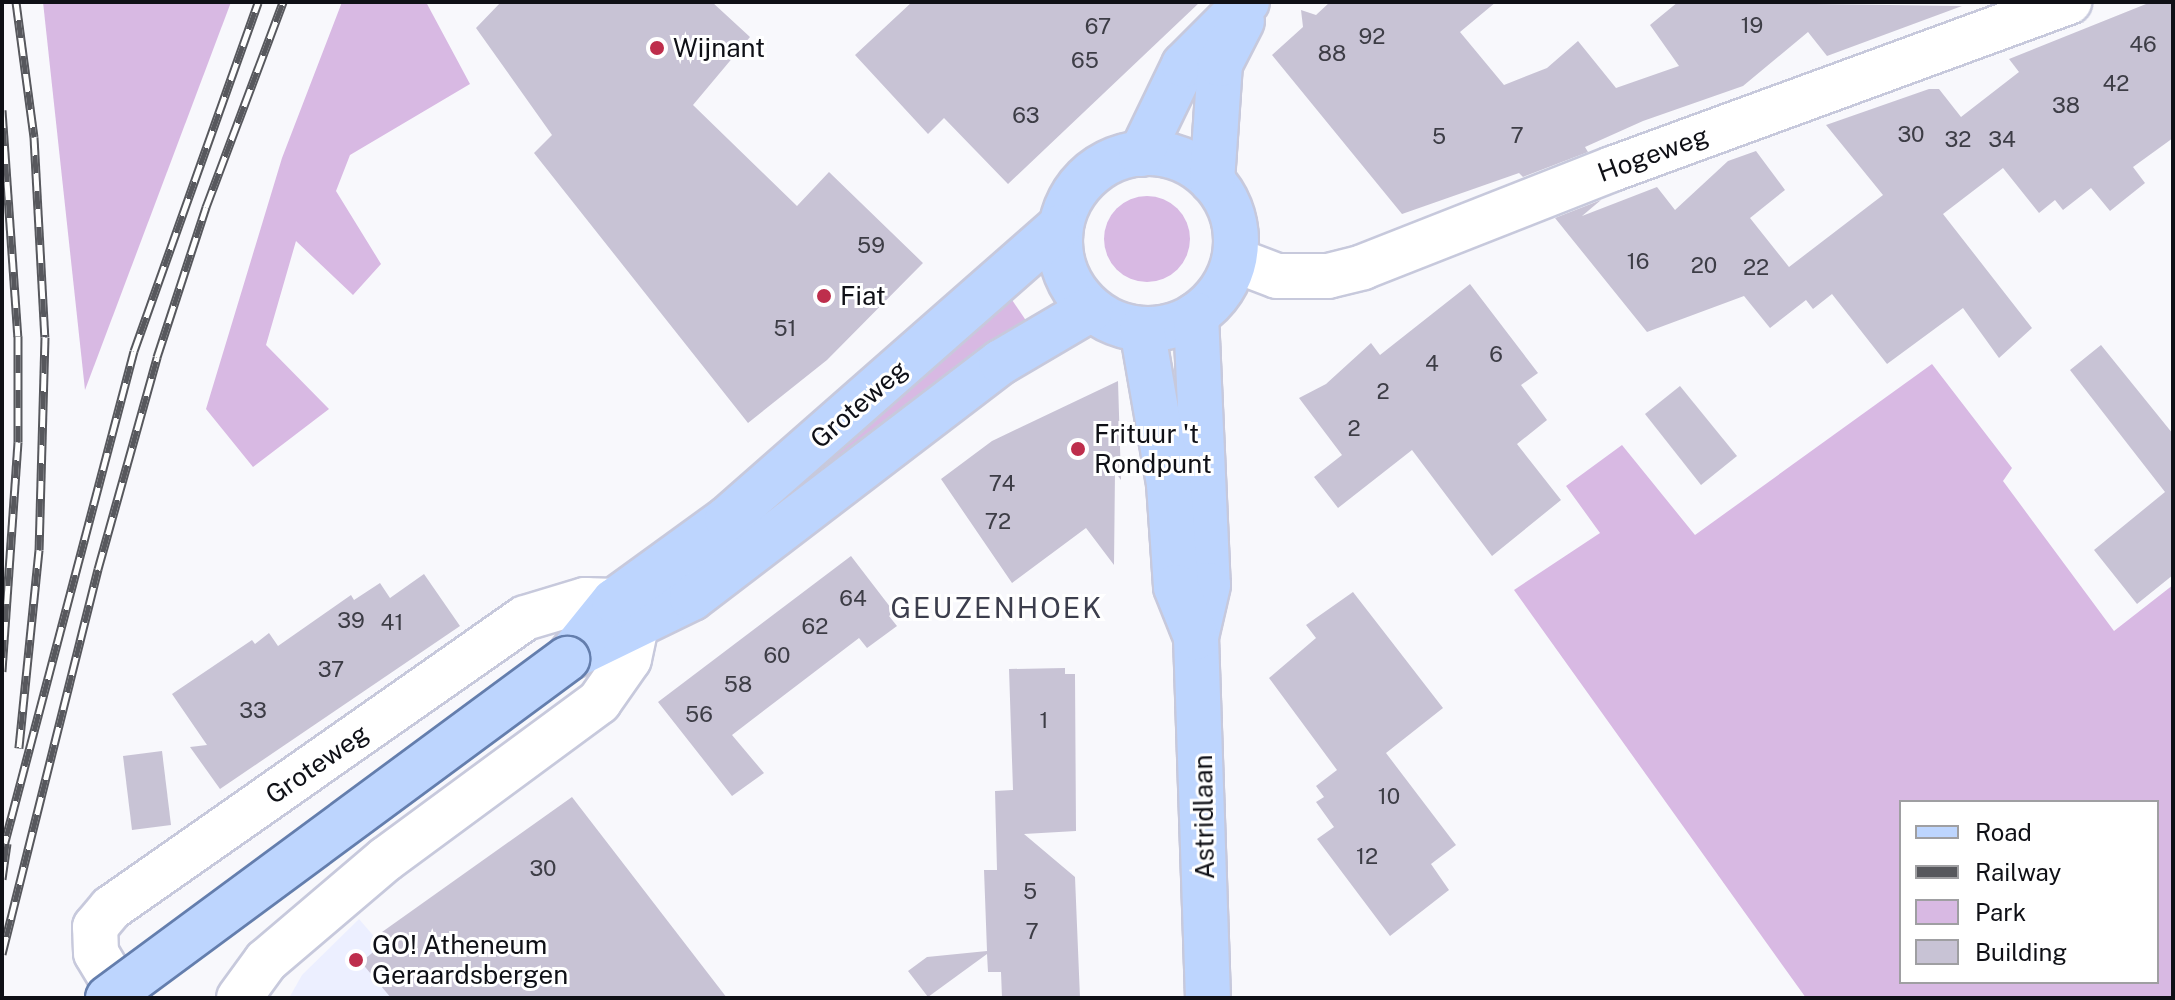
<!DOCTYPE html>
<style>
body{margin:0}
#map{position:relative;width:2175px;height:1000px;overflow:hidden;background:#f8f8fc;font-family:"Public Sans",sans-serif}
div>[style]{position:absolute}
.built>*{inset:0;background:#ecefff}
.green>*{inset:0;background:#d8b9e3}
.round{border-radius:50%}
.building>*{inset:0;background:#c8c3d5}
.roads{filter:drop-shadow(2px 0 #c7c9dc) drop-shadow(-2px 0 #c7c9dc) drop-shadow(0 2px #c7c9dc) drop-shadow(0 -2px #c7c9dc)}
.minor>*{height:44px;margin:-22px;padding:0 22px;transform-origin:22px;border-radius:22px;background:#fff}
.major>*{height:44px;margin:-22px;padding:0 22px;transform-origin:22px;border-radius:22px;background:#bdd5fe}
.major>.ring{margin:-22px;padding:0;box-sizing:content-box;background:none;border:44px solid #bdd5fe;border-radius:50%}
.rail>*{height:9px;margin-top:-4.5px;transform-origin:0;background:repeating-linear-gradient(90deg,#fff 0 18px,#57585d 0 36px);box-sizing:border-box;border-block:2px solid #57585d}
.bridges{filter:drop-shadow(2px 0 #647ead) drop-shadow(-2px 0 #647ead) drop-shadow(0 2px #647ead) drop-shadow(0 -2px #647ead)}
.major-bridge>*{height:44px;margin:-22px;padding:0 22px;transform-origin:22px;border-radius:22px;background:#bdd5fe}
.dots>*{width:22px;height:22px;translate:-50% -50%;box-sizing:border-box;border:4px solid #fff;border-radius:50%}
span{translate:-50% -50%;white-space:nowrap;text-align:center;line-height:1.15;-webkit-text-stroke:6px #fff;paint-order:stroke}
.number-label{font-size:22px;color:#3d3d46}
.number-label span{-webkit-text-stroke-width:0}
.poi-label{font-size:26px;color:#0f1016}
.left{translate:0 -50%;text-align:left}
.street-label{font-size:26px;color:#0f1016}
.neighbourhood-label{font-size:28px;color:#3c3e4d;letter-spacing:2px}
.frame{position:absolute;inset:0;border:4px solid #0f1016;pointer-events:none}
.legend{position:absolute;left:1899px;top:800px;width:260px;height:184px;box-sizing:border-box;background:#fff;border:2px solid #9f9fa2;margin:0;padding:10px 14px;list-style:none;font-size:24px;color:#0f1016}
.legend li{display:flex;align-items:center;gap:16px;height:40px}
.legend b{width:40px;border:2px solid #9f9fa2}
</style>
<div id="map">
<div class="built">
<i style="clip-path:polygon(359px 919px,427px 998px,289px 998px,302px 975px)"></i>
</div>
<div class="green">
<i style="clip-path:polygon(43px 2px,231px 2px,85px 390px)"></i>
<i style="clip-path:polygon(342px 2px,426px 2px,470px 84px,350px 155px,336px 191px,381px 264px,353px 295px,296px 241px,266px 345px,329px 409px,253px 467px,206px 409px,282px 158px)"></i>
<i class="round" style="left:1104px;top:196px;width:86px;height:86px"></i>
<i style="clip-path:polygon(1008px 294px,1029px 325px,791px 498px,785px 491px)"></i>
<i style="clip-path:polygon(evenodd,1932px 364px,2012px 468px,2003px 481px,2114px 631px,2173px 585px,2173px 998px,1806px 998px,1514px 590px,1600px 533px,1566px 486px,1622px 445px,1695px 535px,1932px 364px,1901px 802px,2157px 802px,2157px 982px,1901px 982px,1901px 802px)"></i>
</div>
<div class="building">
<i style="clip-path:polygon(501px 2px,712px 2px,750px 37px,693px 105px,797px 206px,829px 172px,923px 263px,827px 360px,748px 423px,534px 153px,552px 135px,476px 28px)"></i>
<i style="clip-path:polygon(912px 2px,1200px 2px,1008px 184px,944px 118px,928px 134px,855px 55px)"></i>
<i style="clip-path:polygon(1330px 2px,1496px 2px,1460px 32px,1504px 85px,1547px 68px,1578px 41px,1616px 88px,1679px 66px,1650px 25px,1678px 2px,1962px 6px,1827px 56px,1808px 32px,1743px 86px,1643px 121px,1585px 147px,1588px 152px,1523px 177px,1519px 173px,1402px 214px,1272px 55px,1303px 27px,1301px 10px,1316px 15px)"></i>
<i style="clip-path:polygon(2151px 2px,2173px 2px,2173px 138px,2133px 167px,2145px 183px,2110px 211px,2091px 188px,2063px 210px,2055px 200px,2039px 213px,2003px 168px,1943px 214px,2032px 328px,1999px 358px,1963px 308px,1887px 364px,1832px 294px,1813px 309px,1806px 300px,1770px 328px,1744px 296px,1647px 332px,1555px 218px,1601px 200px,1582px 216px,1657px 187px,1675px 210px,1728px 161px,1756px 151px,1785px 190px,1750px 218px,1789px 267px,1883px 195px,1826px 125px,1929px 89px,1939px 89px,1961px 117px,2019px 72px,2009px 59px)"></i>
<i style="clip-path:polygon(1470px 284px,1538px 373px,1521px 385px,1547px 420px,1517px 444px,1561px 500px,1492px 556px,1412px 450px,1338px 508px,1314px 477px,1342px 455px,1299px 398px,1326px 384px,1371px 343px,1380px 355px)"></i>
<i style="clip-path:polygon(2101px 345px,2173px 434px,2173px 575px,2137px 604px,2094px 550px,2165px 492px,2070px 370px)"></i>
<i style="clip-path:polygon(1118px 381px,1121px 480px,1115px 472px,1114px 565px,1086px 528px,1012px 583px,941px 479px,992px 441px)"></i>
<i style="clip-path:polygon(1680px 386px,1737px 456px,1701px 485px,1645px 414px)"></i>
<i style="clip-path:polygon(851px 556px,894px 612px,889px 616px,897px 626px,867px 648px,859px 638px,732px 735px,764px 773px,732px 796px,658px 702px)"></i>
<i style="clip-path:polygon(424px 574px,460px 626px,220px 789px,190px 747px,207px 745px,172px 694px,252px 640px,255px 644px,269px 633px,278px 646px,351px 595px,354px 600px,380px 583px,390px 598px)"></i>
<i style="clip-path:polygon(1353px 592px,1443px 708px,1386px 753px,1456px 845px,1431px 864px,1449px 890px,1390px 936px,1317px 839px,1334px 827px,1316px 802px,1324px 797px,1316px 786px,1337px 770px,1269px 678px,1316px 638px,1306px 625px)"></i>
<i style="clip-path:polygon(1065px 668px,1065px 674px,1075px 674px,1076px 831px,1024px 834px,1075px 877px,1080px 998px,1002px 998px,1001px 972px,988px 972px,987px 954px,928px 997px,908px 971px,927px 957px,987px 951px,984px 870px,997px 870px,995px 791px,1013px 790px,1009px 669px)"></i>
<i style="clip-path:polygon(162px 751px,171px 825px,132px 830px,123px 756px)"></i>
<i style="clip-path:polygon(572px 797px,727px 998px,391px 998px,361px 962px,382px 945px,375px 937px)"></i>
</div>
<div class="roads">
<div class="minor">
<i style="left:1235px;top:260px;width:45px;rotate:20.9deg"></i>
<i style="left:1277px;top:276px;width:51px"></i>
<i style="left:1328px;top:276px;width:36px;rotate:-14deg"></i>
<i style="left:1363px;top:267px;width:268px;rotate:-21.5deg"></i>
<i style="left:1612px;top:169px;width:487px;rotate:-20.1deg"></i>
<i style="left:123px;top:998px;width:52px;rotate:-121deg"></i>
<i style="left:96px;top:953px;width:26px;rotate:-92deg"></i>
<i style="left:95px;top:927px;width:25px;rotate:-50deg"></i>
<i style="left:111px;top:908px;width:505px;rotate:-35.01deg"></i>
<i style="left:525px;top:618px;width:63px;rotate:-16.7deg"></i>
<i style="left:585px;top:600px;width:29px;rotate:2deg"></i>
<i style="left:239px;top:998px;width:46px;rotate:-53.9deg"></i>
<i style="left:266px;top:961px;width:157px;rotate:-40.4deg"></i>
<i style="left:386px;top:859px;width:265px;rotate:-36.4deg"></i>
<i style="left:599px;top:702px;width:52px;rotate:-55.1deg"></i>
<i style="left:629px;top:659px;width:30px;rotate:-78deg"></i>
</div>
<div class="major">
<i class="ring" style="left:1060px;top:153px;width:132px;height:132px"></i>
<i style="left:1141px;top:154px;width:99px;rotate:-64.2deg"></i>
<i style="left:1184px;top:65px;width:89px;rotate:-45deg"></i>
<i style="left:1212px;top:181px;width:117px;rotate:-86.1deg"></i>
<i style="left:1220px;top:64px;width:48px;rotate:-62.9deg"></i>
<i style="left:1196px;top:315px;width:270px;rotate:87.5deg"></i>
<i style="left:1208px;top:585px;width:53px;rotate:103deg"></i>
<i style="left:1196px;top:637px;width:361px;rotate:88.1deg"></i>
<i style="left:1142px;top:329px;width:157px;rotate:80.1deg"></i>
<i style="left:1169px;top:484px;width:103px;rotate:86.1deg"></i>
<i style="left:1176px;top:587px;width:54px;rotate:68.2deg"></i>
<i style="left:573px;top:656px;width:132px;rotate:-26deg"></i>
<i style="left:692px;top:598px;width:389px;rotate:-37.4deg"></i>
<i style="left:1001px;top:362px;width:104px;rotate:-30.5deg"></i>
<i style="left:567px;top:659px;width:75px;rotate:-51deg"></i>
<i style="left:614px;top:601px;width:140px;rotate:-36deg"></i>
<i style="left:727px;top:519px;width:442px;rotate:-41.3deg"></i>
</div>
</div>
<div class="rail">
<i style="left:16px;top:2px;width:136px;rotate:82.4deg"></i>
<i style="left:34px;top:137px;width:200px;rotate:86.9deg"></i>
<i style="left:45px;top:337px;width:213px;rotate:91.6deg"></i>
<i style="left:39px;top:550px;width:199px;rotate:95.8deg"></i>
<i style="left:2px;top:110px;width:227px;rotate:86deg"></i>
<i style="left:18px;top:336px;width:106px;rotate:90deg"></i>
<i style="left:18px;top:442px;width:230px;rotate:94deg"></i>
<i style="left:2px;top:853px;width:519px;rotate:-75.27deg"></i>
<i style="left:134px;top:351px;width:370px;rotate:-70.4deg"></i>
<i style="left:2px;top:879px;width:36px;rotate:-82deg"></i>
<i style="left:2px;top:954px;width:397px;rotate:-76deg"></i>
<i style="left:98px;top:569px;width:220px;rotate:-74.4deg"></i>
<i style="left:157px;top:357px;width:158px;rotate:-71.9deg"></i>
<i style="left:206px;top:207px;width:219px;rotate:-69.4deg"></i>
</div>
<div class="bridges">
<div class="major-bridge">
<i style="left:108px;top:998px;width:571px;rotate:-36.45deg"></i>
</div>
</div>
<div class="dots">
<i style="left:657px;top:48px;background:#be2e4c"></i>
<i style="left:824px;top:296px;background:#be2e4c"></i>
<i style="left:1078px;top:449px;background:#be2e4c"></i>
<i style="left:356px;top:960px;background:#be2e4c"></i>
</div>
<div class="number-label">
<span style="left:1752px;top:26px">19</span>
<span style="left:1098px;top:27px">67</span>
<span style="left:1372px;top:37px">92</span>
<span style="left:2143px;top:45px">46</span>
<span style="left:1332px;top:54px">88</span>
<span style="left:1085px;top:61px">65</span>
<span style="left:2116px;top:84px">42</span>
<span style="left:2066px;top:106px">38</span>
<span style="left:1026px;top:116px">63</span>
<span style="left:1911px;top:135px">30</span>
<span style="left:1517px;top:136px">7</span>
<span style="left:1439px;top:137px">5</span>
<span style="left:1958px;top:140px">32</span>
<span style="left:2002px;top:140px">34</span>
<span style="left:871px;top:246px">59</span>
<span style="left:1638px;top:262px">16</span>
<span style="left:1704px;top:266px">20</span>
<span style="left:1756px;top:268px">22</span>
<span style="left:785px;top:329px">51</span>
<span style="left:1496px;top:355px">6</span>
<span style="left:1432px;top:364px">4</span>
<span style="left:1383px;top:392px">2</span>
<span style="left:1354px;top:429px">2</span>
<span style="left:1002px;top:484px">74</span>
<span style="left:998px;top:522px">72</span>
<span style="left:853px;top:599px">64</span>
<span style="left:351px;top:621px">39</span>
<span style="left:392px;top:623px">41</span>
<span style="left:815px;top:627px">62</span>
<span style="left:777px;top:656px">60</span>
<span style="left:331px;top:670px">37</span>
<span style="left:738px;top:685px">58</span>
<span style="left:253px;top:711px">33</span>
<span style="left:699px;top:715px">56</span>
<span style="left:1044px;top:721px">1</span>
<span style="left:1389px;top:797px">10</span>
<span style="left:1367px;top:857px">12</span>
<span style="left:543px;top:869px">30</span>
<span style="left:1030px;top:892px">5</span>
<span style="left:1032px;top:932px">7</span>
</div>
<div class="poi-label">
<span class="left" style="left:673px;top:48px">Wijnant</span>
<span class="left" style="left:840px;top:296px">Fiat</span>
<span class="left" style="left:1094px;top:449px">Frituur 't<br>Rondpunt</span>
<span class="left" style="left:372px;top:960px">GO! Atheneum<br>Geraardsbergen</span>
</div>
<div class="street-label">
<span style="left:1653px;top:154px;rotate:-20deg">Hogeweg</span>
<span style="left:859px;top:404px;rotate:-41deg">Groteweg</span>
<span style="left:317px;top:764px;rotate:-35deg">Groteweg</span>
<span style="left:1204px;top:817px;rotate:-91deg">Astridlaan</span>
</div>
<div class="neighbourhood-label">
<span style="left:997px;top:608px">GEUZENHOEK</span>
</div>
<div class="frame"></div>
<ul class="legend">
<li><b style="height:10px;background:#bdd5fe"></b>Road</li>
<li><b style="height:10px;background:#57585d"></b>Railway</li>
<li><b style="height:22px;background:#d8b9e3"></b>Park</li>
<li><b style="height:22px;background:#c8c3d5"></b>Building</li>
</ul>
</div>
